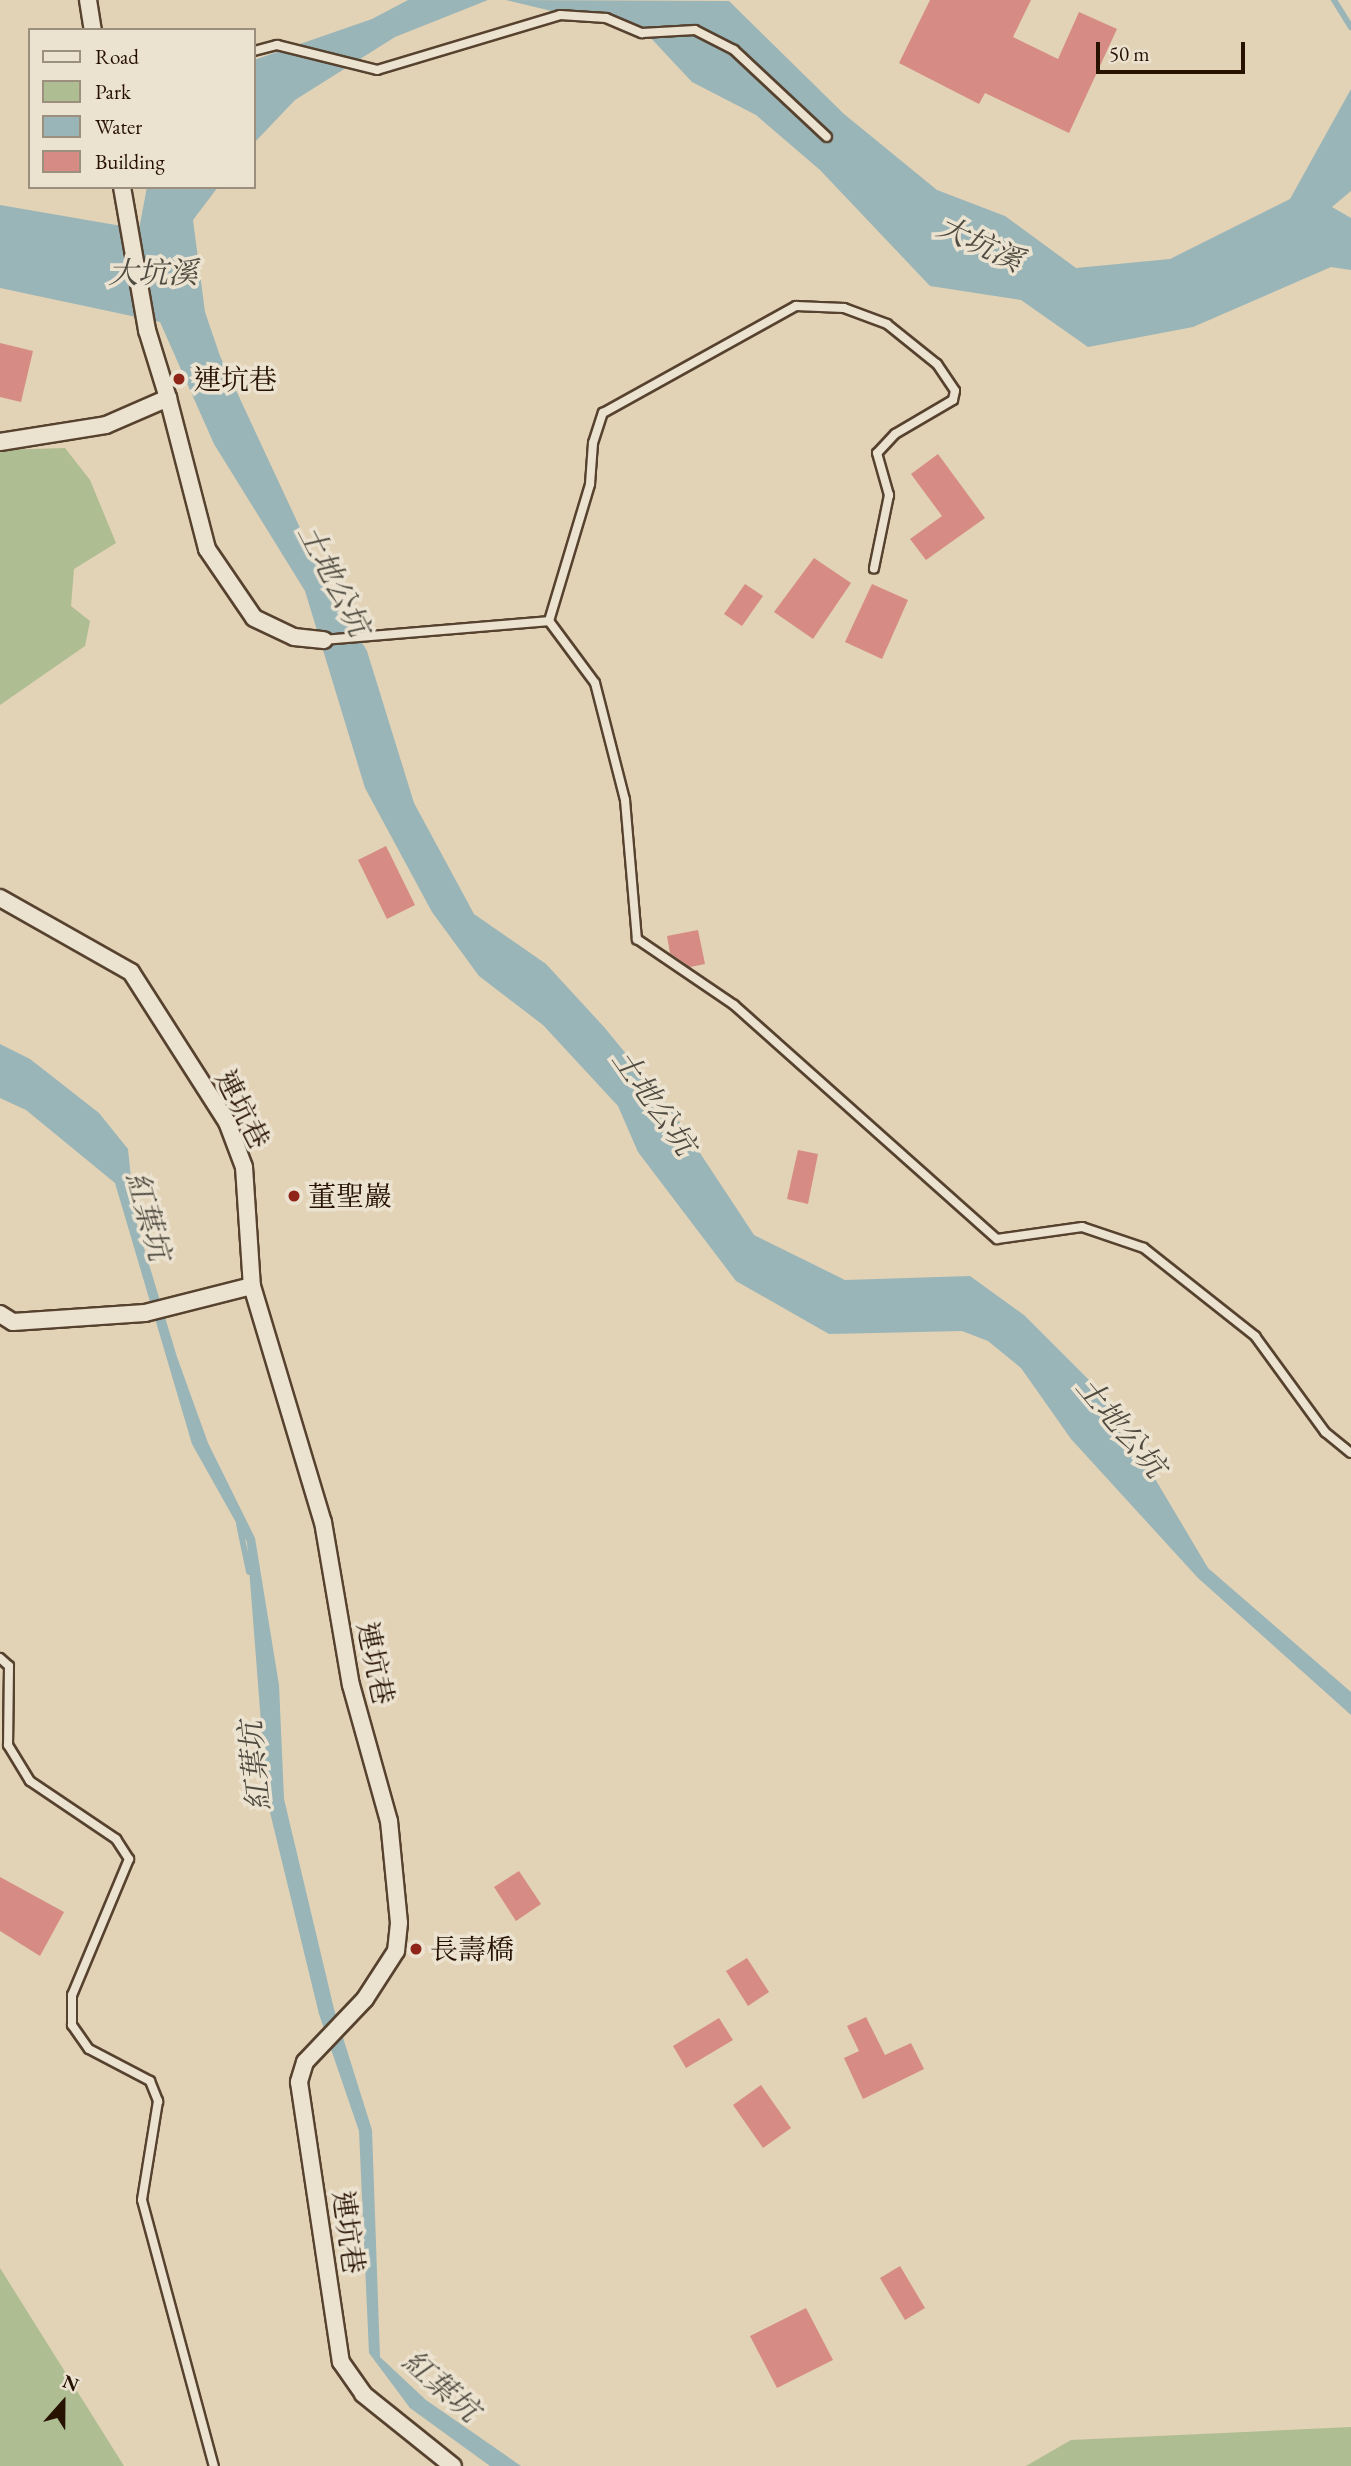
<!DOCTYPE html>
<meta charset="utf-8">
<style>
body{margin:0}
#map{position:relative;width:1351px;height:2466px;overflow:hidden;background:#e2d2b6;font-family:"EB Garamond","Noto Serif TC",serif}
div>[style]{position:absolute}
.green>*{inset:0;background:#aebd92}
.water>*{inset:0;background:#99b5b8}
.stream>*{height:6px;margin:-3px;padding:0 3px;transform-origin:3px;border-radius:3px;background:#99b5b8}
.building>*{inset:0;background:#d68c84}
.roads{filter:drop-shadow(2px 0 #56422e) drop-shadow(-2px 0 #56422e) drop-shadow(0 2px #56422e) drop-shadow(0 -2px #56422e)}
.lane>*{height:8px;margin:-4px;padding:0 4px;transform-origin:4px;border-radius:4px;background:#ece2d0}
.street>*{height:16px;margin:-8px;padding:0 8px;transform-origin:8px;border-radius:8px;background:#ece2d0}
.dots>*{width:19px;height:19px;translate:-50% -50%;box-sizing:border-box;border:4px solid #ece2d0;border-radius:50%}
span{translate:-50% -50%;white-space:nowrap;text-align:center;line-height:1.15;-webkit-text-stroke:7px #ece2d0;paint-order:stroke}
.poi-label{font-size:28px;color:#271200}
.left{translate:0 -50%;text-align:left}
.street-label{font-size:28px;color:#271200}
.water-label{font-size:30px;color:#4f4b40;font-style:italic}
.legend{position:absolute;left:28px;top:28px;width:228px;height:161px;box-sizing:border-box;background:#ece2d0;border:2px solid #9d8f7d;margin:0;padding:9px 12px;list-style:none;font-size:21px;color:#271200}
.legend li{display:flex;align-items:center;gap:14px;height:35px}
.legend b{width:35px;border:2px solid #9d8f7d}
.north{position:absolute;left:28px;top:2368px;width:70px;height:70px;-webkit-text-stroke:5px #ece2d0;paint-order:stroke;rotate:21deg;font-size:19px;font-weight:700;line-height:28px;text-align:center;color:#271200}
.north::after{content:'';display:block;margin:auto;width:24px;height:32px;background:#271200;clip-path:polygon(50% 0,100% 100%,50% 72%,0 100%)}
.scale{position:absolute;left:1096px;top:42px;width:149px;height:32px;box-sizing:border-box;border:4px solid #271200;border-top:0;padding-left:9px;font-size:21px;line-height:24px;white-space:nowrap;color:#271200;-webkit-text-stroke:5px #ece2d0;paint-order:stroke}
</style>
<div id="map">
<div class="green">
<i style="clip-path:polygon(65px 448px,90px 480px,116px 543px,74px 569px,71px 606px,90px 621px,85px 646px,0 705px,0 450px)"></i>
<i style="clip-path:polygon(0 2268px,124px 2466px,0 2466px)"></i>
<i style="clip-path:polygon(1351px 2427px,1351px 2466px,1026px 2466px,1071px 2440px)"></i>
</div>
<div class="water">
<i style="clip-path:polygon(408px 0,488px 0,395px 37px,295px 100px,254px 143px,254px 60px,372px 19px)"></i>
<i style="clip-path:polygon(506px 0,729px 1px,844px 114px,937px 190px,1005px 216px,1076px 268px,1170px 259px,1290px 199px,1351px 89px,1351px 191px,1332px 207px,1351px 218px,1351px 270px,1331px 267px,1193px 327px,1088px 347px,1021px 300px,930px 286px,820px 170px,756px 115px,692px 82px,647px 34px)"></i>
<i style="clip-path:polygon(147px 187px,218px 187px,193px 220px,205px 312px,220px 356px,322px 575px,367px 651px,414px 803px,474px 914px,546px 964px,604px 1027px,669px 1106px,754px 1235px,845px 1280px,970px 1276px,1024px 1315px,1107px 1398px,1208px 1568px,1351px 1692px,1351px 1715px,1198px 1578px,1071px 1439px,1021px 1368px,988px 1341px,962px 1331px,829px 1334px,736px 1281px,638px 1152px,618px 1106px,543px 1025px,479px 976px,432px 912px,365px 788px,305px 591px,214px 444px,160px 322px,0 288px,0 205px,139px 229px)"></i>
<i style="clip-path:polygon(0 1044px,30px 1059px,99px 1113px,128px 1149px,135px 1218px,177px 1357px,208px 1443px,255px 1538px,279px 1685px,284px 1799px,334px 2009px,372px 2130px,380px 2357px,426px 2400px,521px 2466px,490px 2466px,410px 2408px,369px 2353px,359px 2131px,319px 2014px,267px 1800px,247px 1542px,192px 1444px,115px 1183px,26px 1110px,0 1098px)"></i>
</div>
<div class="stream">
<i style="left:1334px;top:0;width:32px;rotate:58deg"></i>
<i style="left:239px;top:1524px;width:49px;rotate:78.2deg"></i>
</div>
<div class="building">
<i style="clip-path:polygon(930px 0,1031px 0,1013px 37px,1058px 59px,1079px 12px,1117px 29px,1069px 133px,985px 93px,979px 104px,899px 63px)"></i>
<i style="clip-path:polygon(0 343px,33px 351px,21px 402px,0 397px)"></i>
<i style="clip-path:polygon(938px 454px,985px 518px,926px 560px,910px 539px,942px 516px,911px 474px)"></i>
<i style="clip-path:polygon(814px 558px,851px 583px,813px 639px,774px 612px)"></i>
<i style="clip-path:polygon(745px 584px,763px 596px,742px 626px,724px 614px)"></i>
<i style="clip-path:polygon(872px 584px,908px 600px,882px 659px,845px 642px)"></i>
<i style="clip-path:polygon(386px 846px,415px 905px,387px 919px,358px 860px)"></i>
<i style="clip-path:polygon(698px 930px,705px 964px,690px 967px,670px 953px,667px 936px)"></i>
<i style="clip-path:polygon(798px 1150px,818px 1154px,808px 1204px,787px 1199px)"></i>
<i style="clip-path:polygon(519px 1871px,541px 1904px,516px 1921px,494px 1887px)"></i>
<i style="clip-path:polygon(0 1877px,64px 1912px,40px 1956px,0 1931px)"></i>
<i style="clip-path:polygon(747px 1958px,769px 1992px,748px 2006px,726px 1971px)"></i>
<i style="clip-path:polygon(866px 2017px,885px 2055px,911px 2043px,924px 2069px,863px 2099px,844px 2058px,859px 2051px,847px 2026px)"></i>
<i style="clip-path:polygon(719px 2018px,733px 2040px,686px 2068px,673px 2046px)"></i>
<i style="clip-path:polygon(761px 2085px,791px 2128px,763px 2148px,733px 2105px)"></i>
<i style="clip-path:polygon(900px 2266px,925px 2308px,905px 2320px,880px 2278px)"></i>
<i style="clip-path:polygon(806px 2308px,833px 2360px,777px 2388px,750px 2336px)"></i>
</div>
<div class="roads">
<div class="lane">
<i style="left:254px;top:51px;width:24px;rotate:-15deg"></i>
<i style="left:277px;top:45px;width:103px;rotate:14deg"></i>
<i style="left:377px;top:70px;width:191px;rotate:-16.7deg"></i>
<i style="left:560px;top:15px;width:46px;rotate:3.7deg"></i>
<i style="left:606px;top:18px;width:39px;rotate:23deg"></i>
<i style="left:642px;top:33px;width:53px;rotate:-3.2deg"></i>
<i style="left:695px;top:30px;width:44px;rotate:27.1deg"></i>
<i style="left:734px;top:50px;width:127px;rotate:43.1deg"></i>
<i style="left:549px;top:621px;width:77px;rotate:53.4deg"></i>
<i style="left:595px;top:683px;width:121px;rotate:75.6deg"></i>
<i style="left:625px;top:800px;width:140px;rotate:85.1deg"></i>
<i style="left:637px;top:939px;width:117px;rotate:34.2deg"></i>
<i style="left:734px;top:1005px;width:352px;rotate:41.7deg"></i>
<i style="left:997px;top:1239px;width:86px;rotate:-8deg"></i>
<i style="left:1082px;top:1227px;width:65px;rotate:18.7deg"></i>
<i style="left:1144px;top:1248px;width:142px;rotate:38.4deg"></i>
<i style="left:1255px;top:1336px;width:119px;rotate:53.9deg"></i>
<i style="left:1325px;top:1432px;width:33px;rotate:39deg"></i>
<i style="left:324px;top:640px;width:226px;rotate:-4.8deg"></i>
<i style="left:549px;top:621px;width:143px;rotate:-73.3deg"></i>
<i style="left:590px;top:484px;width:41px;rotate:-85.8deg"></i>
<i style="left:593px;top:443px;width:32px;rotate:-72deg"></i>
<i style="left:603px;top:413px;width:221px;rotate:-29deg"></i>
<i style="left:796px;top:306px;width:48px;rotate:2.4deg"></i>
<i style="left:844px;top:308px;width:46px;rotate:20.4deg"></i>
<i style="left:887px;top:324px;width:64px;rotate:38.7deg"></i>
<i style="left:937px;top:364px;width:32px;rotate:56deg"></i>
<i style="left:955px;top:391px;width:9px;rotate:103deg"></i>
<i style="left:953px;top:400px;width:67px;rotate:149.6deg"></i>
<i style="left:895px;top:434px;width:26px;rotate:133deg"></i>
<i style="left:877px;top:453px;width:44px;rotate:74.1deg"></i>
<i style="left:889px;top:495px;width:75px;rotate:101.6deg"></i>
<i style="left:0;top:1658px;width:12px;rotate:42deg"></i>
<i style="left:9px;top:1666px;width:79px;rotate:90.7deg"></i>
<i style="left:8px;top:1745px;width:42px;rotate:58.6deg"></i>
<i style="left:30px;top:1781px;width:104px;rotate:34deg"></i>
<i style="left:116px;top:1839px;width:24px;rotate:57deg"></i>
<i style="left:129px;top:1859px;width:147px;rotate:112.7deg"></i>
<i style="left:72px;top:1995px;width:30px;rotate:90deg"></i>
<i style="left:72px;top:2025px;width:29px;rotate:55deg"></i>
<i style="left:89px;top:2049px;width:69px;rotate:27.7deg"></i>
<i style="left:150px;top:2081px;width:22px;rotate:68deg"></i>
<i style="left:158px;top:2101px;width:100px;rotate:99.2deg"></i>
<i style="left:142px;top:2200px;width:276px;rotate:74.9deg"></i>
</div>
<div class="street">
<i style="left:88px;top:0;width:30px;rotate:81deg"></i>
<i style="left:168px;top:398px;width:156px;rotate:75.5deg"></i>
<i style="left:207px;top:549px;width:83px;rotate:55.7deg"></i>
<i style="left:254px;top:618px;width:44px;rotate:25.4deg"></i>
<i style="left:294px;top:637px;width:30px;rotate:6deg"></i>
<i style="left:0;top:442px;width:107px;rotate:-9.1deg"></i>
<i style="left:106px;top:425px;width:68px;rotate:-23.5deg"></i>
<i style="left:168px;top:398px;width:71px;rotate:-107.2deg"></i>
<i style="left:147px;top:330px;width:145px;rotate:-99.9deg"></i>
<i style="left:0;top:898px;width:150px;rotate:29.5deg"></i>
<i style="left:131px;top:972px;width:178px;rotate:57.4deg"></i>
<i style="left:227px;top:1122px;width:48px;rotate:69.3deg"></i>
<i style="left:244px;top:1167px;width:119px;rotate:86.2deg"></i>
<i style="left:252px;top:1286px;width:246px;rotate:73.3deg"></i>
<i style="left:323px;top:1522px;width:165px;rotate:80.3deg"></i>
<i style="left:351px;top:1685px;width:141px;rotate:74.4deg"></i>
<i style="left:389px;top:1821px;width:102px;rotate:84.4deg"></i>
<i style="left:399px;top:1923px;width:28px;rotate:96deg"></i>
<i style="left:396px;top:1951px;width:57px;rotate:122.9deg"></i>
<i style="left:365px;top:1999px;width:87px;rotate:133.6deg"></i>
<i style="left:305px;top:2062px;width:21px;rotate:107deg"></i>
<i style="left:299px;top:2082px;width:283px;rotate:81.5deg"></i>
<i style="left:341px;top:2362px;width:39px;rotate:55deg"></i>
<i style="left:363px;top:2394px;width:115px;rotate:38.7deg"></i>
<i style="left:0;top:1314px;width:15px;rotate:32deg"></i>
<i style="left:13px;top:1322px;width:132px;rotate:-3.9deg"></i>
<i style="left:145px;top:1313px;width:110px;rotate:-14.2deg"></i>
</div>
</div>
<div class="dots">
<i style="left:179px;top:379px;background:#8f2418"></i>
<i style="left:294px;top:1196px;background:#8f2418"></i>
<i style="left:416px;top:1949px;background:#8f2418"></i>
</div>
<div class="poi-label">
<span class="left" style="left:193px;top:379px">連坑巷</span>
<span class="left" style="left:308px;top:1196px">董聖巖</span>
<span class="left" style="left:430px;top:1949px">長壽橋</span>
</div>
<div class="street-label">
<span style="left:243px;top:1109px;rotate:63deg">連坑巷</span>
<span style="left:376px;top:1663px;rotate:78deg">連坑巷</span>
<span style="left:349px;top:2232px;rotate:82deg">連坑巷</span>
</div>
<div class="water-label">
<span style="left:980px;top:244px;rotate:25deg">大坑溪</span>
<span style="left:153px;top:273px">大坑溪</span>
<span style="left:334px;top:580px;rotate:63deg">土地公坑</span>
<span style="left:654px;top:1102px;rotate:55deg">土地公坑</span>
<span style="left:148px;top:1216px;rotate:74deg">紅葉坑</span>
<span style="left:1121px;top:1427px;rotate:50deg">土地公坑</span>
<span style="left:255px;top:1766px;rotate:-96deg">紅葉坑</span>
<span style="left:441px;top:2386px;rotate:41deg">紅葉坑</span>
</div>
<ul class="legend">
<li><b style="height:9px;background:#ece2d0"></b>Road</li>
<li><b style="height:19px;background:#aebd92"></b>Park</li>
<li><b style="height:19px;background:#99b5b8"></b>Water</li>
<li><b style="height:19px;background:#d68c84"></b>Building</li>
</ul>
<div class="north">N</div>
<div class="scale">50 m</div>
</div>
